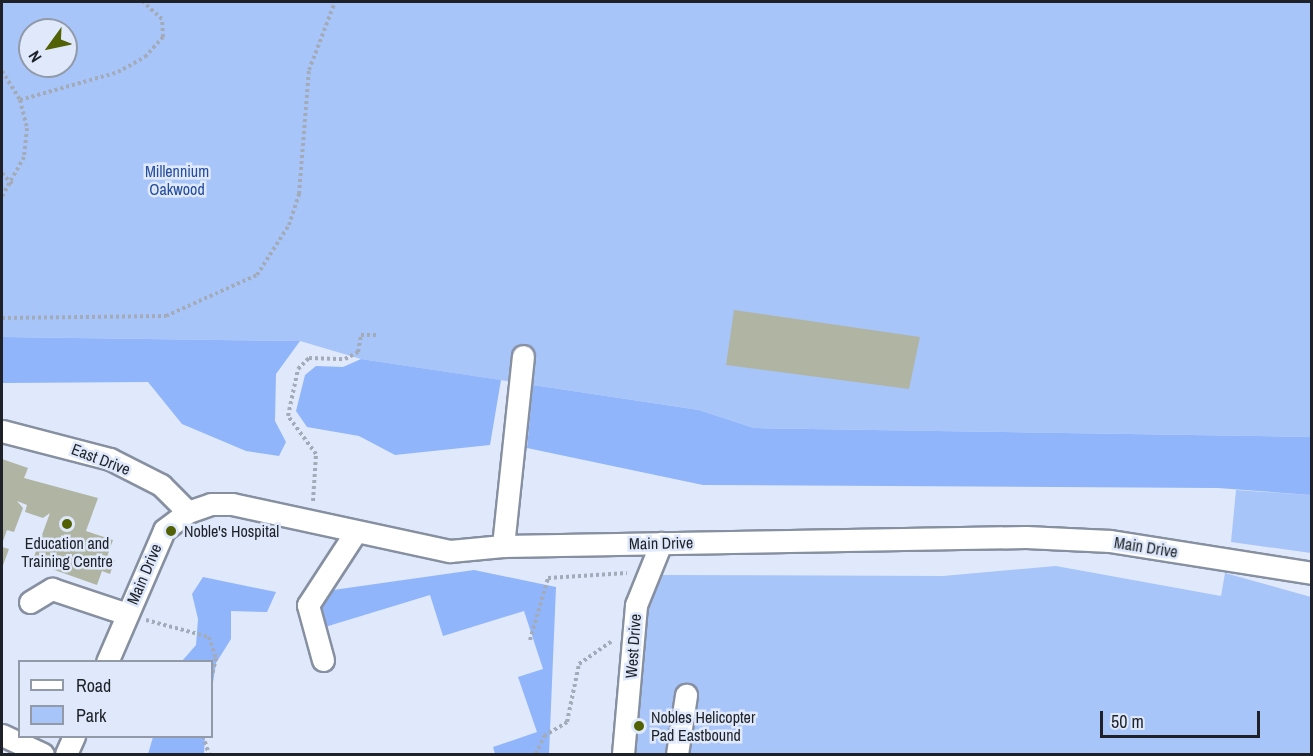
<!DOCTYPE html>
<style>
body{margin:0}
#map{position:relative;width:1313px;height:756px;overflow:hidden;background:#dfe9fb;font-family:"Archivo Narrow",sans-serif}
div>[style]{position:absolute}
.green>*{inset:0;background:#a8c5fa}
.forest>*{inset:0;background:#90b5fb}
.building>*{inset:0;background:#b0b5a3}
.path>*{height:4px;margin-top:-2px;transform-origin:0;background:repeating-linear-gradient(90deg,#a3abb9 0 3px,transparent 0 6px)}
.roads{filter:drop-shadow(2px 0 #8790a1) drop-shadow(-2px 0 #8790a1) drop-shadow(0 2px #8790a1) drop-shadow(0 -2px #8790a1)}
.minor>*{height:21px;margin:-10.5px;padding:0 10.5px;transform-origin:10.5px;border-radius:10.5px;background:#fff}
.dots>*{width:16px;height:16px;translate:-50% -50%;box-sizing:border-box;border:3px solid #dfe9fb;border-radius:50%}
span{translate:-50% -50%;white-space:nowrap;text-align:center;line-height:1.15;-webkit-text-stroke:5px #dfe9fb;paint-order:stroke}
.park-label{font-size:16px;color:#254d9d}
.street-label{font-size:16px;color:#1e2228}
.poi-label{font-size:16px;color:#1e2228}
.left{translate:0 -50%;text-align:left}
.frame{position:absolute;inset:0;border:3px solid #1e2228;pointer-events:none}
.legend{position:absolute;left:18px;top:660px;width:195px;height:78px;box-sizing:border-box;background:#dfe9fb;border:2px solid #9299a7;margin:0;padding:8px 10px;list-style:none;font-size:18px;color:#1e2228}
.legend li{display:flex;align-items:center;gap:12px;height:30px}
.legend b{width:30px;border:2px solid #9299a7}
.north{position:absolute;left:18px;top:18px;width:60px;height:60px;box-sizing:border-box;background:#dfe9fb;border:2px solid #9299a7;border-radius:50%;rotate:237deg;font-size:16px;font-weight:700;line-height:24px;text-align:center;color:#1e2228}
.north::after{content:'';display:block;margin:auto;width:21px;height:27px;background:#526104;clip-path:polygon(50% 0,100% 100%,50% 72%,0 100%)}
.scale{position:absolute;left:1100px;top:711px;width:160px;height:27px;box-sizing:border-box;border:3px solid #1e2228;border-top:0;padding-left:8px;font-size:18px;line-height:21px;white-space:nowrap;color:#1e2228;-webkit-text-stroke:4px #dfe9fb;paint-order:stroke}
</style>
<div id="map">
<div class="green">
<i style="clip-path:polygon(evenodd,2px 2px,1311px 2px,1311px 437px,754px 428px,699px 410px,361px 359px,300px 341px,2px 337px,2px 2px,30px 30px,66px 30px,66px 66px,30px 66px,30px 30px)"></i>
<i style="clip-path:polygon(1236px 490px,1311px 495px,1311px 553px,1231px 542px)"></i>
<i style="clip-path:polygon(1056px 566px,1221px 596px,1225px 573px,1311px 597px,1311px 754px,632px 754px,643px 601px,659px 575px,943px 576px)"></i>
</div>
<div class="forest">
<i style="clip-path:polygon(2px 337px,300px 341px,276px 374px,275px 421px,286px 442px,279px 456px,246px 451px,182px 424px,148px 382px,2px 383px)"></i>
<i style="clip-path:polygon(361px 359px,501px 380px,490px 445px,395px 455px,359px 436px,307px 427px,296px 411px,305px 375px,316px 366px,343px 367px)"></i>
<i style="clip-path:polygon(533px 385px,699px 410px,754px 428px,1311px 437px,1311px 495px,1218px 488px,703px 485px,527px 448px)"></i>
<i style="clip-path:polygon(474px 570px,556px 587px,549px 754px,495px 754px,493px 747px,537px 732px,518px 677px,543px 669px,524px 611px,443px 636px,430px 595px,325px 627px,320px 607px,326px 591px)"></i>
<i style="clip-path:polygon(203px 577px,276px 592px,267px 612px,231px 611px,231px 639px,216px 663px,212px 689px,212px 662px,182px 661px,196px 645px,198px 619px,192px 594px)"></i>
<i style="clip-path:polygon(153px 737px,205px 737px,204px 754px,148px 754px)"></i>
</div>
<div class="building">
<i style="clip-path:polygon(734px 310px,920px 337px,909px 389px,726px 365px)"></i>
<i style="clip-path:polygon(2px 459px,28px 468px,24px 478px,98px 498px,86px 531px,113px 540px,107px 557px,115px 560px,110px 574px,102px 571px,97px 585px,32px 562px,50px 513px,43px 518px,25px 512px,27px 505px,17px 501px,23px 508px,14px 532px,7px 530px,2px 544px)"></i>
<i style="clip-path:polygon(2px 547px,9px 549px,2px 568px)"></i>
</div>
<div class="path">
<i style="left:2px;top:71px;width:34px;rotate:58deg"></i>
<i style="left:20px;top:100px;width:29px;rotate:76deg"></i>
<i style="left:27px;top:128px;width:29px;rotate:96deg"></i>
<i style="left:24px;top:157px;width:45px;rotate:119.4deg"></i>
<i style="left:20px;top:100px;width:102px;rotate:-15.9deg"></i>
<i style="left:118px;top:72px;width:31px;rotate:-29deg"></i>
<i style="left:145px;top:57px;width:27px;rotate:-48deg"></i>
<i style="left:163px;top:37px;width:18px;rotate:-93deg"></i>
<i style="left:162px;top:19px;width:25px;rotate:-138deg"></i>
<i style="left:2px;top:173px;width:15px;rotate:48deg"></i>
<i style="left:2px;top:318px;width:164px;rotate:-0.7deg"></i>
<i style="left:166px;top:316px;width:100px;rotate:-24.3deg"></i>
<i style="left:257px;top:275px;width:59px;rotate:-57.4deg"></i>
<i style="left:289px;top:225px;width:33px;rotate:-72deg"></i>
<i style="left:299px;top:194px;width:124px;rotate:-85.4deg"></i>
<i style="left:309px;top:70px;width:73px;rotate:-69.1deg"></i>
<i style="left:313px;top:501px;width:47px;rotate:-86.3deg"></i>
<i style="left:316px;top:454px;width:47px;rotate:-126.4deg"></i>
<i style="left:288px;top:416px;width:48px;rotate:-78deg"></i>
<i style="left:298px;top:369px;width:16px;rotate:-45deg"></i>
<i style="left:309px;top:358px;width:36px;rotate:2deg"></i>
<i style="left:345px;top:359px;width:15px;rotate:-28deg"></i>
<i style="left:358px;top:352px;width:17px;rotate:-80deg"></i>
<i style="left:361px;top:335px;width:17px"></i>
<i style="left:146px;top:620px;width:65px;rotate:15.1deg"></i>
<i style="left:209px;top:637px;width:22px;rotate:72deg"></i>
<i style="left:216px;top:658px;width:17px;rotate:103deg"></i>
<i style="left:530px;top:640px;width:65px;rotate:-73.8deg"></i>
<i style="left:548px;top:578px;width:79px;rotate:-3.6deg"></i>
<i style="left:203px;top:736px;width:19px;rotate:72deg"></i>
<i style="left:536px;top:754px;width:20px;rotate:-66deg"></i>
<i style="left:544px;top:736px;width:27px;rotate:-31deg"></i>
<i style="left:567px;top:722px;width:59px;rotate:-78.3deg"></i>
<i style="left:579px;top:664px;width:40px;rotate:-34.9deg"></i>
</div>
<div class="roads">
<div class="minor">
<i style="left:2px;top:431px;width:112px;rotate:14.5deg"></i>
<i style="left:110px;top:459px;width:57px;rotate:27deg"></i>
<i style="left:161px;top:485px;width:38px;rotate:45deg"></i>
<i style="left:503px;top:546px;width:191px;rotate:-84deg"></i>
<i style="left:30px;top:602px;width:26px;rotate:-31deg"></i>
<i style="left:52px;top:589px;width:79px;rotate:18.4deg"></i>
<i style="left:323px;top:660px;width:57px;rotate:-105.3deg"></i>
<i style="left:308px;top:605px;width:86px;rotate:-56.9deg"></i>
<i style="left:107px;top:662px;width:144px;rotate:-66.6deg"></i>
<i style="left:164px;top:530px;width:30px;rotate:-37deg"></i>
<i style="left:188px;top:512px;width:24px;rotate:-19deg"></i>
<i style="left:211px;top:504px;width:21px"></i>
<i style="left:232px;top:504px;width:223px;rotate:12.2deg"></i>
<i style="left:450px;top:551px;width:53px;rotate:-5.4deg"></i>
<i style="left:503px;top:546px;width:523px;rotate:-0.99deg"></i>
<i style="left:1026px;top:537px;width:84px;rotate:2.7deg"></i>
<i style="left:1110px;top:541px;width:205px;rotate:9deg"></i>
<i style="left:2px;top:735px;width:45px;rotate:24.9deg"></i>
<i style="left:66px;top:754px;width:20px;rotate:-66deg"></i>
<i style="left:623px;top:754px;width:150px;rotate:-85deg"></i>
<i style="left:636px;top:605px;width:67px;rotate:-68deg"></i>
<i style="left:677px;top:754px;width:60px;rotate:-81.3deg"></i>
</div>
</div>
<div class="dots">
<i style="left:67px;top:524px;background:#526104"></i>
<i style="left:171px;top:531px;background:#526104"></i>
<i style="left:639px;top:726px;background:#526104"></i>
</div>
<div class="park-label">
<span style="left:177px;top:180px">Millennium<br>Oakwood</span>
</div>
<div class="street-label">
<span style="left:101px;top:459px;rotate:21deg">East Drive</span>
<span style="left:661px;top:543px;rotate:-1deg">Main Drive</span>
<span style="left:1146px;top:547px;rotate:9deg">Main Drive</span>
<span style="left:144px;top:574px;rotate:-67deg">Main Drive</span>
<span style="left:633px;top:646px;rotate:-86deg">West Drive</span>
</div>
<div class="poi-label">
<span class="left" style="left:184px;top:531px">Noble's Hospital</span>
<span style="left:67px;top:552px">Education and<br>Training Centre</span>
<span class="left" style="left:651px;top:726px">Nobles Helicopter<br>Pad Eastbound</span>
</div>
<div class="frame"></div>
<ul class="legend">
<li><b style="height:8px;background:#fff"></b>Road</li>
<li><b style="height:16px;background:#a8c5fa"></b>Park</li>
</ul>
<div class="north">N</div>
<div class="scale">50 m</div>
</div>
